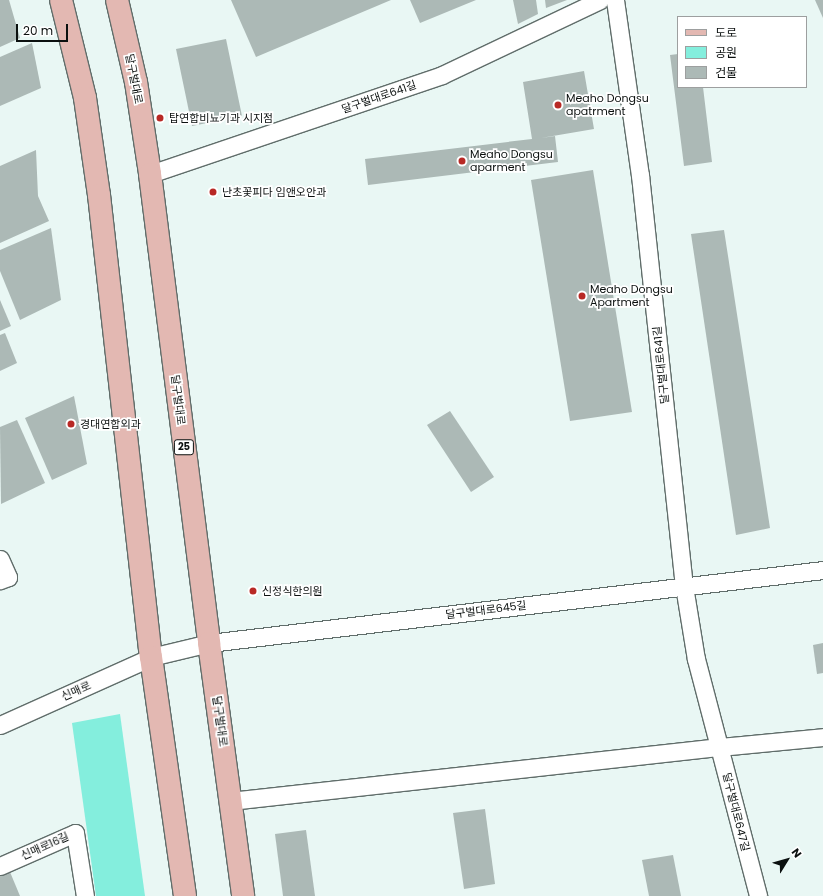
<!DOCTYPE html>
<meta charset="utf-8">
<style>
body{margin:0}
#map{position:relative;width:823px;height:896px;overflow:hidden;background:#e9f7f4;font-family:Poppins,"Noto Sans KR",sans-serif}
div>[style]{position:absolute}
.green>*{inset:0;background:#84eedd}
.building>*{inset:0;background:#acb9b6}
.roads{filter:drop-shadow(1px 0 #606d6a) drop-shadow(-1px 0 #606d6a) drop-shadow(0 1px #606d6a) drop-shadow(0 -1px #606d6a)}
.minor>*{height:17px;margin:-8.5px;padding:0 8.5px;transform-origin:8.5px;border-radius:8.5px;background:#fff}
.major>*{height:22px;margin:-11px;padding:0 11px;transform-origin:11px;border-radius:11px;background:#e3b8b2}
.dots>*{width:11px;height:11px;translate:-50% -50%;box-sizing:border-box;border:2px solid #fff;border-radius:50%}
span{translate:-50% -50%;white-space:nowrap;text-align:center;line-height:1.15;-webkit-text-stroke:3.5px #fff;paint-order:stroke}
.shield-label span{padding:1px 3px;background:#fff;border:1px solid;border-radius:3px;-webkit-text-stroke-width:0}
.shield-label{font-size:10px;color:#0b100f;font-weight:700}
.street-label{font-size:11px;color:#0b100f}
.poi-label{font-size:11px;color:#0b100f}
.left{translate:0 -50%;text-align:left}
.legend{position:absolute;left:677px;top:16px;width:130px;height:72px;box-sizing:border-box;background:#fff;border:1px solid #9d9f9f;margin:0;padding:5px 7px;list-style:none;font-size:12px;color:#0b100f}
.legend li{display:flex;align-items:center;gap:8px;height:20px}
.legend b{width:20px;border:1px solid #9d9f9f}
.north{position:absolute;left:767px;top:840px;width:40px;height:40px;-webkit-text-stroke:3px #fff;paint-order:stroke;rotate:53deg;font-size:11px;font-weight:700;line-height:16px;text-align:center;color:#0b100f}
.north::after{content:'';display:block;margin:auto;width:14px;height:18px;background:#0b100f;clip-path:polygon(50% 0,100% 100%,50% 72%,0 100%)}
.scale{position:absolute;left:16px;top:24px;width:52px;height:18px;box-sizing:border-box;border:2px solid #0b100f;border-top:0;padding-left:5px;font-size:12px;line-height:14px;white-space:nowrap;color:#0b100f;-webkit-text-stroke:3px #fff;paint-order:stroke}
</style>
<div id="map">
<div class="green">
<i style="clip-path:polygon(120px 714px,145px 896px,96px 896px,72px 723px)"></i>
</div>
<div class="building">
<i style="clip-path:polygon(0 0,9px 0,20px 38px,0 47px)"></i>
<i style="clip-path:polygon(231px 0,391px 0,256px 57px)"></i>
<i style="clip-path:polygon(410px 0,476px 0,420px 23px)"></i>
<i style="clip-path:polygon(513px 0,536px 0,538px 14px,518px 24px)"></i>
<i style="clip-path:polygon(545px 0,567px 0,546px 8px)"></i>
<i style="clip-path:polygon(815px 0,823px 0,823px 18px)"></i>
<i style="clip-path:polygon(226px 39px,242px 116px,192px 126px,176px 49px)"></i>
<i style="clip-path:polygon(32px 43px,41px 88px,0 106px,0 57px)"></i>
<i style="clip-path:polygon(678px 54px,678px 87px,703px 87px,712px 162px,684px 166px,670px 55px)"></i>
<i style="clip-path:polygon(584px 71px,594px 129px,541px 138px,555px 136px,558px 162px,368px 185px,365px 159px,532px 139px,523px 82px)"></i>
<i style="clip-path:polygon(36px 150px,38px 196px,49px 221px,0 243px,0 166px)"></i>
<i style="clip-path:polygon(593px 170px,632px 412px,570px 421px,531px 180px)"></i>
<i style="clip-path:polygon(51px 228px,61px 300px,20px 320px,0 271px,0 250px)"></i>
<i style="clip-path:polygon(724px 230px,770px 528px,736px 535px,691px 234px)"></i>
<i style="clip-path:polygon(0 300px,11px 326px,0 331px)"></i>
<i style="clip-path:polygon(5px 333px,17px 363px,0 371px,0 335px)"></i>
<i style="clip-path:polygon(74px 396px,87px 464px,52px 480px,25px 418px)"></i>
<i style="clip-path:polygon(450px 411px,494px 477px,471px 492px,427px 425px)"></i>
<i style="clip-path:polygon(17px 420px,45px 483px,1px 504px,0 427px)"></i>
<i style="clip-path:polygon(823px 643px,823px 673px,817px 674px,813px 645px)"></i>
<i style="clip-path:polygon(485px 809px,495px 884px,464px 889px,453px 813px)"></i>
<i style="clip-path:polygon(306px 830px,315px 896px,283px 896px,275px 834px)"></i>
<i style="clip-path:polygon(673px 855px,681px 896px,649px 896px,642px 860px)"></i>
<i style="clip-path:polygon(10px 872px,20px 896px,0 896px,0 876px)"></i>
</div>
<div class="roads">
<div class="minor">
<i style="left:615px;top:0;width:177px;rotate:81.9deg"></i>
<i style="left:640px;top:175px;width:413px;rotate:83.9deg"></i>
<i style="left:684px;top:586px;width:74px;rotate:80.7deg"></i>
<i style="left:696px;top:659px;width:245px;rotate:75.3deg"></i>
<i style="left:150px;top:174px;width:308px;rotate:-18.7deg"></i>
<i style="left:442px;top:75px;width:175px;rotate:-25.4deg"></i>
<i style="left:0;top:559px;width:20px;rotate:66deg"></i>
<i style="left:8px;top:577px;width:9px;rotate:159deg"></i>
<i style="left:0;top:725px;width:166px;rotate:-24.2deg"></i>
<i style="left:151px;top:657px;width:60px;rotate:-13.6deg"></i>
<i style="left:209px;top:643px;width:618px;rotate:-6.78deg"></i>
<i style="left:230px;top:801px;width:493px;rotate:-6.3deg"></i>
<i style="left:720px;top:747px;width:103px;rotate:-5.5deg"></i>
<i style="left:0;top:866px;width:82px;rotate:-23.7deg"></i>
<i style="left:75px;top:833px;width:64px;rotate:81deg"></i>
</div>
<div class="major">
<i style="left:61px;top:0;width:101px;rotate:76.2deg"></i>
<i style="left:85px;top:98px;width:98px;rotate:81.8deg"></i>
<i style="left:99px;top:195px;width:465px;rotate:83.6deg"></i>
<i style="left:151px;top:657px;width:241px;rotate:81.9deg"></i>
<i style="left:117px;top:0;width:84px;rotate:77deg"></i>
<i style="left:136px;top:82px;width:93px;rotate:81.3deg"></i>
<i style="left:150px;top:174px;width:473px;rotate:82.8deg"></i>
<i style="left:209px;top:643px;width:255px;rotate:82.3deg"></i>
</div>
</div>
<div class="dots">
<i style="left:558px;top:105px;background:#b82925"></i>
<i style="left:160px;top:118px;background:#b82925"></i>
<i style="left:462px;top:161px;background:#b82925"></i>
<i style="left:213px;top:192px;background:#b82925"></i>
<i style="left:582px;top:296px;background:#b82925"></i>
<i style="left:71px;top:424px;background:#b82925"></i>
<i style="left:253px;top:591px;background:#b82925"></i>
</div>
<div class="shield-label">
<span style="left:184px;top:447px">25</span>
</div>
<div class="street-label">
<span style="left:134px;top:79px;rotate:79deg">달구벌대로</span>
<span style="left:379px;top:97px;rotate:-19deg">달구벌대로641길</span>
<span style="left:661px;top:365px;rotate:-96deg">달구벌대로641길</span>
<span style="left:178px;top:400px;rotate:83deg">달구벌대로</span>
<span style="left:486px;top:610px;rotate:-7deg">달구벌대로645길</span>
<span style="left:76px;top:691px;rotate:-24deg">신매로</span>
<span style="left:220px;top:721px;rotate:82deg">달구벌대로</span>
<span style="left:736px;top:812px;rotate:76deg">달구벌대로647길</span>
<span style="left:45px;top:846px;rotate:-24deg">신매로16길</span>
</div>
<div class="poi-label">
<span class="left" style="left:566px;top:105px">Meaho Dongsu<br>apatrment</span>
<span class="left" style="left:169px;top:118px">탑연합비뇨기과 시지점</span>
<span class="left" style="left:470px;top:161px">Meaho Dongsu<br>aparment</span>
<span class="left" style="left:222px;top:192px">난초꽃피다 임앤오안과</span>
<span class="left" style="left:590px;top:296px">Meaho Dongsu<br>Apartment</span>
<span class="left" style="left:80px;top:424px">경대연합외과</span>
<span class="left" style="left:262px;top:591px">신정식한의원</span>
</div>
<ul class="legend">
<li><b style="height:5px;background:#e3b8b2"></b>도로</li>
<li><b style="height:11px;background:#84eedd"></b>공원</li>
<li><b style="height:11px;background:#acb9b6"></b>건물</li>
</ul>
<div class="north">N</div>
<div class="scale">20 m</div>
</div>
